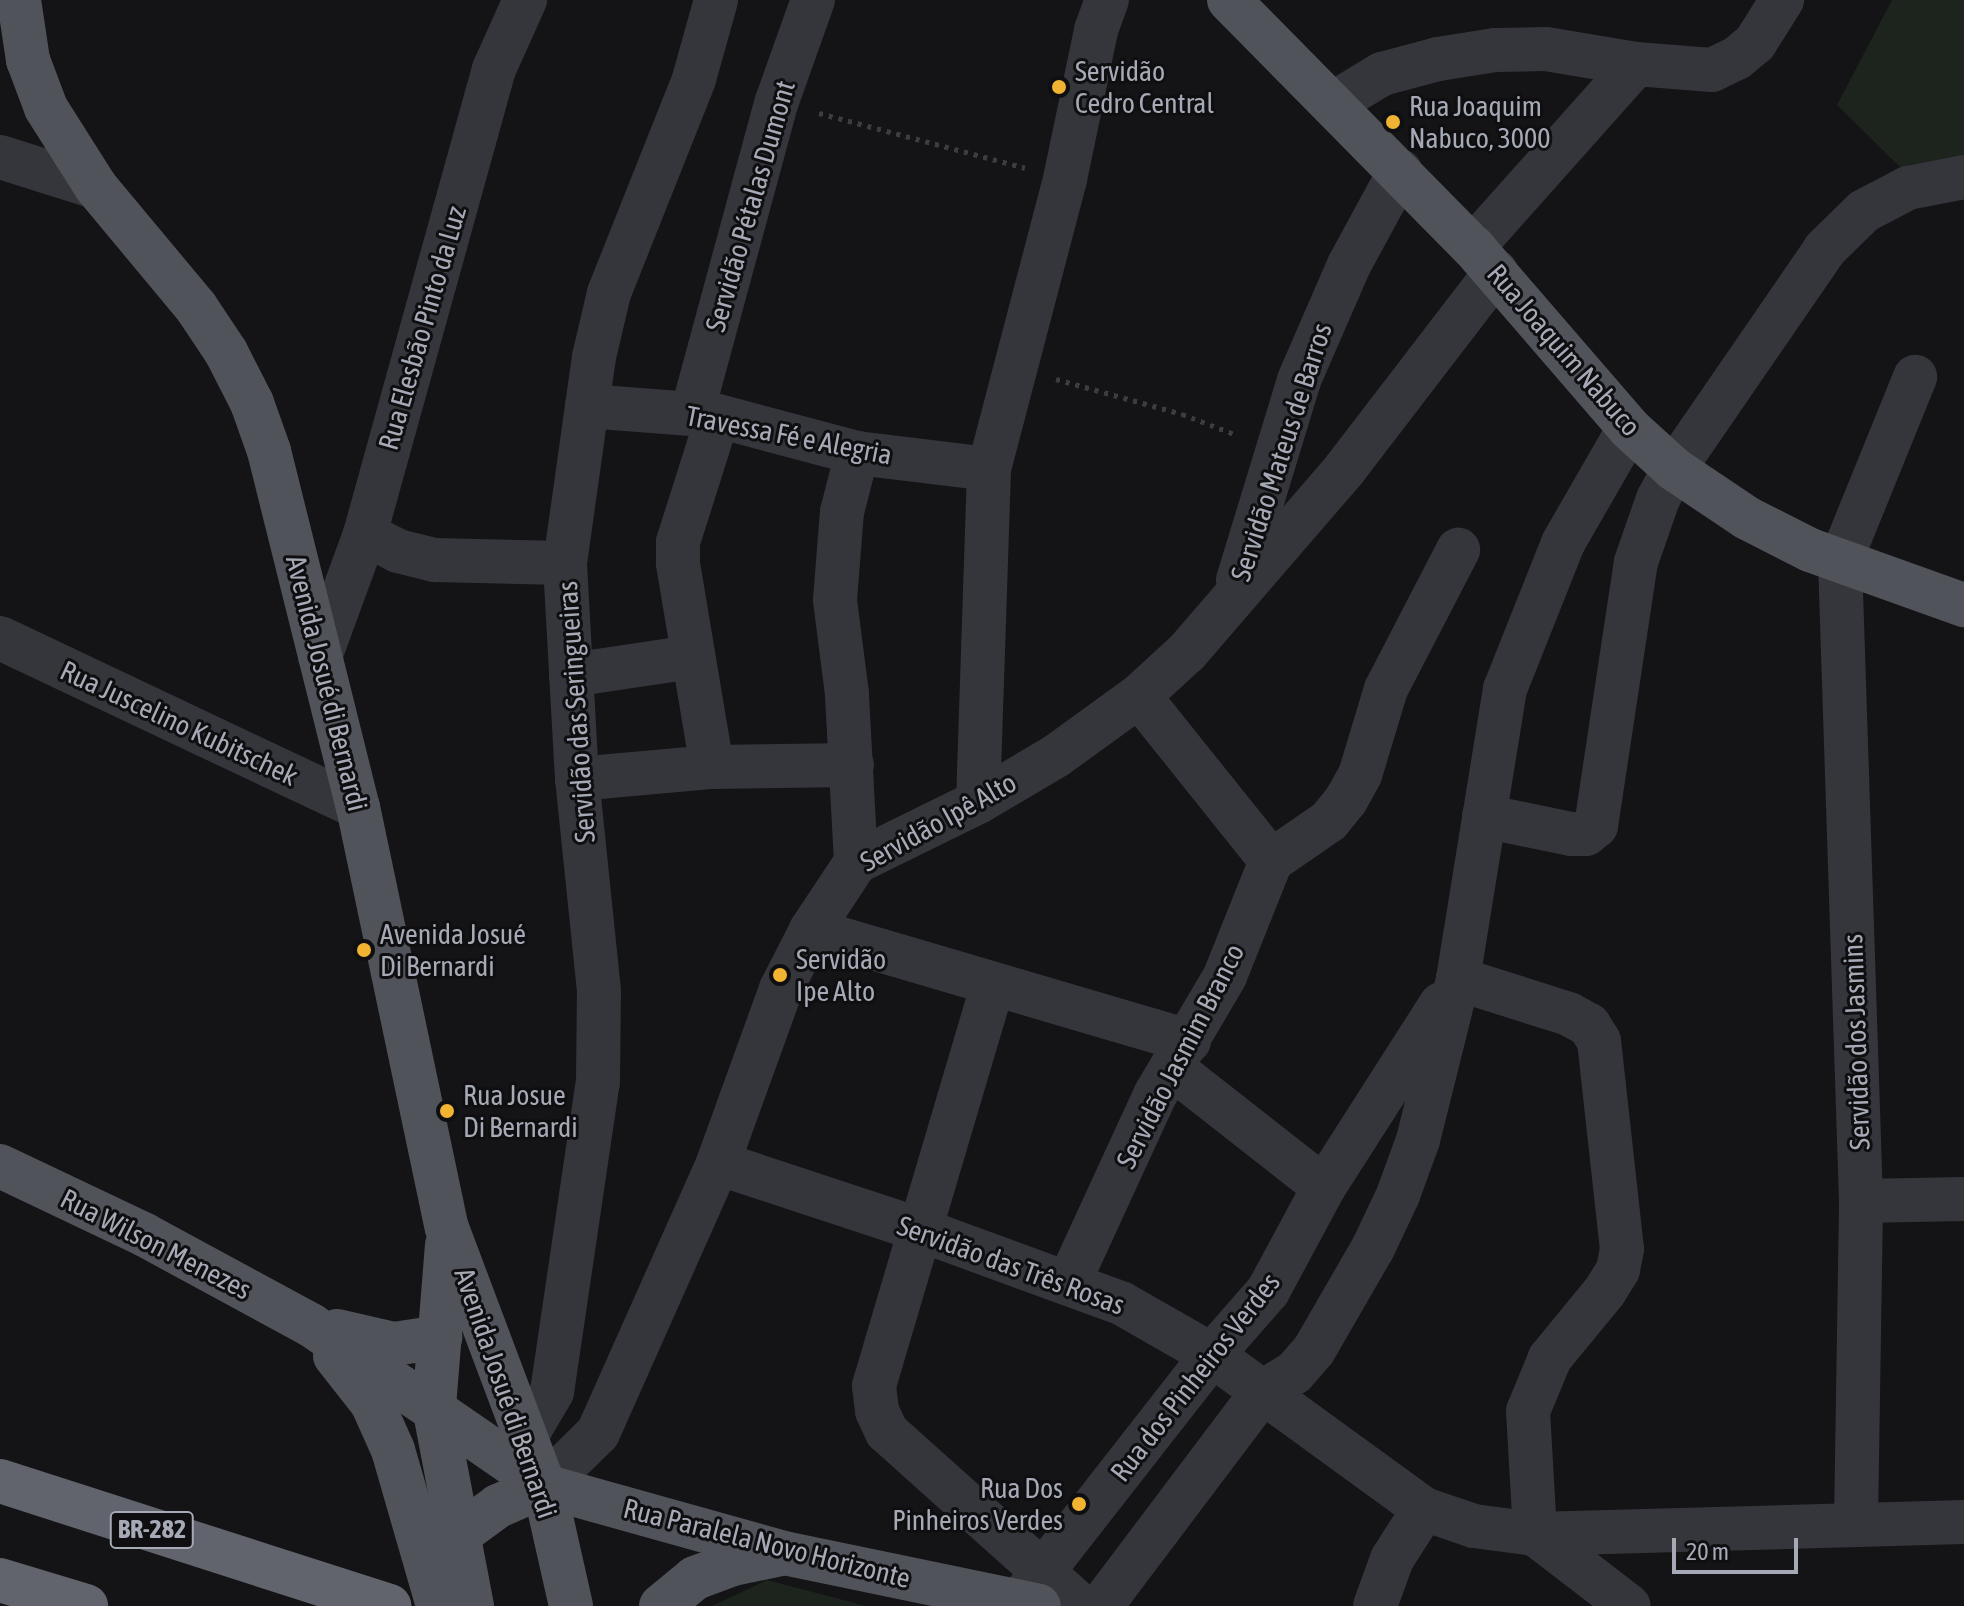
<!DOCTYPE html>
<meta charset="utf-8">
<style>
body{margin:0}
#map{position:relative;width:1964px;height:1606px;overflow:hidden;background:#141416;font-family:"Asap Condensed",sans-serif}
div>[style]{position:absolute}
.green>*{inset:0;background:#1c241d}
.path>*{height:5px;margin-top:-2.5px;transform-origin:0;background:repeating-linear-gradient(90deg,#3b3d42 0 4px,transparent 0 10px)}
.minor>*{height:44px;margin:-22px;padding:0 22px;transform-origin:22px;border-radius:22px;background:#35363b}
.major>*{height:44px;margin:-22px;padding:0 22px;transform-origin:22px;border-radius:22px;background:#51535a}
.highway>*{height:44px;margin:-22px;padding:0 22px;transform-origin:22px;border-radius:22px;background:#61646c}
.dots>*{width:22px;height:22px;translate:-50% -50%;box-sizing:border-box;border:4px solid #0f0f11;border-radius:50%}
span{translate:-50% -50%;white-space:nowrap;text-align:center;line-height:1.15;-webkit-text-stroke:6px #0f0f11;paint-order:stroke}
.shield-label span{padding:2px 6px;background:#0f0f11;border:2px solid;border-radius:6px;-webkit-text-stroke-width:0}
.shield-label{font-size:26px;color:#a6aab6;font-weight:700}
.poi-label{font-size:28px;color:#a6aab6}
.left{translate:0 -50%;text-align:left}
.right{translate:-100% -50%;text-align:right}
.street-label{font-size:28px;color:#a6aab6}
.scale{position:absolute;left:1672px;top:1538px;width:126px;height:36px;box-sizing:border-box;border:4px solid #a6aab6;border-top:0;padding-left:10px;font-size:24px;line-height:28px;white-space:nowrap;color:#a6aab6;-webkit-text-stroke:6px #0f0f11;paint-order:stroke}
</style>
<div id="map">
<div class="green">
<i style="clip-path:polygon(1892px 0,1964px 0,1964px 161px,1906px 173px,1837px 105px)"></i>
<i style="clip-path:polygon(767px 1580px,866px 1606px,712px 1606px)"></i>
</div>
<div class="path">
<i style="left:819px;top:113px;width:213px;rotate:14.9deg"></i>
<i style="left:1056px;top:379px;width:131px;rotate:15.5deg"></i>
<i style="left:1182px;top:414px;width:59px;rotate:20.9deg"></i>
</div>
<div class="minor">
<i style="left:1332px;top:104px;width:58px;rotate:-31deg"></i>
<i style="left:1382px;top:74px;width:58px;rotate:-15deg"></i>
<i style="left:1438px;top:59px;width:58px;rotate:-9deg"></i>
<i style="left:1495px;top:50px;width:51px;rotate:-1.1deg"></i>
<i style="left:1546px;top:49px;width:91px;rotate:9.5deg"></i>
<i style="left:0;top:157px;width:101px;rotate:17.4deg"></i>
<i style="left:1473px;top:247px;width:245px;rotate:-48.3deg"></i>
<i style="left:1636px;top:64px;width:76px;rotate:4.5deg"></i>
<i style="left:1712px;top:70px;width:28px;rotate:-26deg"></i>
<i style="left:1737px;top:58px;width:23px;rotate:-40deg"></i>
<i style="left:1755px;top:43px;width:51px;rotate:-57.9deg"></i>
<i style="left:587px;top:406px;width:131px;rotate:4.4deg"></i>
<i style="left:718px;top:416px;width:144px;rotate:14.9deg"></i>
<i style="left:857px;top:453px;width:133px;rotate:6.9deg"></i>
<i style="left:692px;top:413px;width:323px;rotate:-74.8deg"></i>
<i style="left:777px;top:101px;width:107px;rotate:-70.4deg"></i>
<i style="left:365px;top:534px;width:37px;rotate:27deg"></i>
<i style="left:398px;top:551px;width:38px;rotate:14deg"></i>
<i style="left:435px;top:560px;width:130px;rotate:1.3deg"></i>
<i style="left:1238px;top:580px;width:209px;rotate:-73deg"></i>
<i style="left:1299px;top:380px;width:125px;rotate:-66.5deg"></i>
<i style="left:1349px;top:265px;width:107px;rotate:-61.5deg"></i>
<i style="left:0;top:638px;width:396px;rotate:25.3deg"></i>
<i style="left:320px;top:657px;width:131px;rotate:-69.9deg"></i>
<i style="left:365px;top:534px;width:483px;rotate:-74.5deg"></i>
<i style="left:494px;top:69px;width:76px;rotate:-65.8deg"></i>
<i style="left:571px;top:675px;width:122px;rotate:-8.5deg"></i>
<i style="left:1139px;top:696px;width:211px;rotate:51.3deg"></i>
<i style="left:712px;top:767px;width:207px;rotate:-99.5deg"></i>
<i style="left:678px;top:563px;width:21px;rotate:-90deg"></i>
<i style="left:678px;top:542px;width:132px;rotate:-72.4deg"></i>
<i style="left:577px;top:779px;width:136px;rotate:-5.1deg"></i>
<i style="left:712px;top:767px;width:140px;rotate:-0.8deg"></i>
<i style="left:978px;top:802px;width:333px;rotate:-88.1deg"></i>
<i style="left:989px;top:469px;width:300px;rotate:-75.3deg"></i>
<i style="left:1065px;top:179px;width:152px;rotate:-78.2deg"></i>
<i style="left:1096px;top:30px;width:32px;rotate:-70deg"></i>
<i style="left:1484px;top:816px;width:89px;rotate:11.7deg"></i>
<i style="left:1571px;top:834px;width:15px"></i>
<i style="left:1586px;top:834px;width:13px;rotate:-39deg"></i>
<i style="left:1596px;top:826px;width:267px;rotate:-81.4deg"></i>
<i style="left:1636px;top:562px;width:67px;rotate:-70.8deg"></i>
<i style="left:1658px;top:499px;width:34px;rotate:-62deg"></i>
<i style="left:1674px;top:469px;width:267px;rotate:-55.5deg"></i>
<i style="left:1825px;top:249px;width:54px;rotate:-44.3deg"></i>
<i style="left:1864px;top:211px;width:50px;rotate:-27.6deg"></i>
<i style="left:1908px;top:188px;width:57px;rotate:-11.1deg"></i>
<i style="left:856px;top:862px;width:168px;rotate:-93.1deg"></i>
<i style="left:847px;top:694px;width:95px;rotate:-97.3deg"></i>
<i style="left:835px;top:600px;width:88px;rotate:-85.5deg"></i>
<i style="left:842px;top:512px;width:61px;rotate:-75.7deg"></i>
<i style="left:811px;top:930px;width:394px;rotate:16.4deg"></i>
<i style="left:1458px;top:979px;width:116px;rotate:17.5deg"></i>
<i style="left:1569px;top:1014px;width:23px;rotate:29deg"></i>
<i style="left:1589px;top:1025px;width:19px;rotate:58deg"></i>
<i style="left:1599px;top:1041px;width:209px;rotate:83.7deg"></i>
<i style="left:1622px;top:1249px;width:21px;rotate:101deg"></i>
<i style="left:1618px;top:1270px;width:25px;rotate:122deg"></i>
<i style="left:1605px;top:1291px;width:87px;rotate:129.4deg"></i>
<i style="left:1550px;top:1358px;width:57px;rotate:112.5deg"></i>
<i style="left:1528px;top:1411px;width:123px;rotate:86.7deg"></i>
<i style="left:993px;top:984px;width:419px;rotate:106.5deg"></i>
<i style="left:874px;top:1386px;width:25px;rotate:83deg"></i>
<i style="left:877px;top:1411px;width:23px;rotate:65deg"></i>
<i style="left:887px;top:1432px;width:261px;rotate:41.9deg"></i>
<i style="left:1172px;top:1068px;width:193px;rotate:38.1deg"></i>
<i style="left:718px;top:1163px;width:214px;rotate:18.3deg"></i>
<i style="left:921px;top:1230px;width:213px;rotate:20.1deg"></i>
<i style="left:1121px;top:1303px;width:105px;rotate:29.7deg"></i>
<i style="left:1212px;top:1355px;width:262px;rotate:36deg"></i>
<i style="left:1424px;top:1509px;width:53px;rotate:18.8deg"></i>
<i style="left:1474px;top:1526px;width:62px;rotate:7.5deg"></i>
<i style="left:1535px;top:1534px;width:429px;rotate:-1.6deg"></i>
<i style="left:1861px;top:1201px;width:103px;rotate:-1.1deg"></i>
<i style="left:1069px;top:1282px;width:206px;rotate:-65.3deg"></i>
<i style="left:1155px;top:1095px;width:138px;rotate:-59.5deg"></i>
<i style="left:1225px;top:976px;width:124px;rotate:-68.2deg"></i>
<i style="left:1271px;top:861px;width:70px;rotate:-34.6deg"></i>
<i style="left:1329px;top:821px;width:27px;rotate:-51deg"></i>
<i style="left:1346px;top:800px;width:29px;rotate:-61deg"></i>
<i style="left:1360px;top:775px;width:90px;rotate:-73.2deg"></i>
<i style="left:1386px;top:689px;width:157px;rotate:-62.6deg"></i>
<i style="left:526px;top:1436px;width:51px;rotate:-59.4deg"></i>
<i style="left:552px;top:1392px;width:313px;rotate:-81.6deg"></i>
<i style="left:598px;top:1082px;width:91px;rotate:-89.4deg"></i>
<i style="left:599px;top:991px;width:213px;rotate:-95.9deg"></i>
<i style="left:577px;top:779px;width:216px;rotate:-93.2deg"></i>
<i style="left:565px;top:563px;width:208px;rotate:-82deg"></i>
<i style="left:594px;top:357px;width:66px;rotate:-76.8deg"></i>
<i style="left:609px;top:293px;width:230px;rotate:-68.3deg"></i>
<i style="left:694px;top:79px;width:82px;rotate:-74.4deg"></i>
<i style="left:544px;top:1486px;width:76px;rotate:-44.5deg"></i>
<i style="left:598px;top:1433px;width:295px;rotate:-66deg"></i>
<i style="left:718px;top:1163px;width:185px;rotate:-70.1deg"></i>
<i style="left:781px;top:989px;width:66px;rotate:-63deg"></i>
<i style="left:811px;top:930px;width:82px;rotate:-56.5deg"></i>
<i style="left:856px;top:862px;width:136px;rotate:-26.2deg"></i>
<i style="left:978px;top:802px;width:91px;rotate:-30.5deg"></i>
<i style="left:1056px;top:756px;width:102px;rotate:-35.9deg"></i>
<i style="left:1139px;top:696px;width:65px;rotate:-42.5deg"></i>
<i style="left:1187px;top:652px;width:240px;rotate:-49.2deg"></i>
<i style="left:1344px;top:470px;width:250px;rotate:-52.5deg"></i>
<i style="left:1856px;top:1523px;width:322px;rotate:-89.1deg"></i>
<i style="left:1861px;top:1201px;width:639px;rotate:-91.88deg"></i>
<i style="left:1840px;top:562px;width:200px;rotate:-67.9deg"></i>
<i style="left:1535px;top:1534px;width:118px;rotate:37.5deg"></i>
<i style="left:1019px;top:1602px;width:313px;rotate:-52deg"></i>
<i style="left:1212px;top:1355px;width:85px;rotate:-48.8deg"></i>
<i style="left:1268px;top:1291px;width:118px;rotate:-61.7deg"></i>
<i style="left:1324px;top:1187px;width:217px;rotate:-57.4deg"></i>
<i style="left:1101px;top:1606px;width:268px;rotate:-53deg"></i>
<i style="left:1262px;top:1392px;width:37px;rotate:-31deg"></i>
<i style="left:1294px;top:1373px;width:30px;rotate:-49deg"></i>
<i style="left:1314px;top:1350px;width:118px;rotate:-60deg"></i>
<i style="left:1373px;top:1248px;width:59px;rotate:-64.7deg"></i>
<i style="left:1398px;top:1195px;width:59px;rotate:-70deg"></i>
<i style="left:1418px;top:1140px;width:166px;rotate:-76deg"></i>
<i style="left:1458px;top:979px;width:294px;rotate:-80.8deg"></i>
<i style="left:1505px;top:689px;width:157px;rotate:-68.3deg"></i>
<i style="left:1563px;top:543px;width:133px;rotate:-60.1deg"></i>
<i style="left:1375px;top:1606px;width:50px;rotate:-70.1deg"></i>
<i style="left:1392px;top:1559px;width:59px;rotate:-57.4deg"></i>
</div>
<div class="major">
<i style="left:19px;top:0;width:61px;rotate:81.5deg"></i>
<i style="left:28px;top:60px;width:51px;rotate:69.4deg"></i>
<i style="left:46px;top:108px;width:93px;rotate:57.7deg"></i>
<i style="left:96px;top:187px;width:156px;rotate:50.2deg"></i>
<i style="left:196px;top:307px;width:54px;rotate:56.3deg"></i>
<i style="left:226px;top:352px;width:57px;rotate:63deg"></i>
<i style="left:252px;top:403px;width:51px;rotate:70.5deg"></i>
<i style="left:269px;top:451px;width:367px;rotate:76deg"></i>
<i style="left:358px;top:807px;width:430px;rotate:78.1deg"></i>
<i style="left:447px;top:1228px;width:276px;rotate:69.4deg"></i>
<i style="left:544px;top:1486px;width:123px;rotate:77.3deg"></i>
<i style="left:1229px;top:0;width:347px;rotate:45.4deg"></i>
<i style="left:1473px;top:247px;width:239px;rotate:49.2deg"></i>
<i style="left:1629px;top:428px;width:61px;rotate:42.3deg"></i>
<i style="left:1674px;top:469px;width:88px;rotate:33.9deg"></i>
<i style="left:1747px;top:518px;width:71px;rotate:26.9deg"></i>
<i style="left:1810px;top:550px;width:164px;rotate:19.7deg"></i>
<i style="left:0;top:1166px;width:161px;rotate:25.4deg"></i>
<i style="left:145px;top:1235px;width:189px;rotate:28.5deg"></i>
<i style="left:311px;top:1325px;width:283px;rotate:34.6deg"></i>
<i style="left:544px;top:1486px;width:249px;rotate:15.6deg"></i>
<i style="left:784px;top:1553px;width:260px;rotate:11.7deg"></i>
<i style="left:447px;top:1245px;width:163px;rotate:94.6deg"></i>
<i style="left:434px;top:1407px;width:203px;rotate:79.2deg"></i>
<i style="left:337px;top:1331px;width:58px;rotate:12.8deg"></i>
<i style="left:394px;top:1344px;width:47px;rotate:-8.7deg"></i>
<i style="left:335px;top:1356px;width:60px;rotate:51.8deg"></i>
<i style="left:372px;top:1403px;width:51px;rotate:65.9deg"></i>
<i style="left:393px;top:1450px;width:162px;rotate:73.9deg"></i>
<i style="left:457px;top:1536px;width:51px;rotate:-36.2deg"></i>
<i style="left:498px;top:1506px;width:50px;rotate:-23.5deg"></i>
<i style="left:661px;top:1606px;width:44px;rotate:-39.5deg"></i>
<i style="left:695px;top:1578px;width:40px;rotate:-20.2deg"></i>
<i style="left:733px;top:1564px;width:49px;rotate:-11.8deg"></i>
</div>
<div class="highway">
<i style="left:0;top:1481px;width:409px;rotate:17.8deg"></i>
<i style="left:0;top:1580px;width:90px;rotate:16.8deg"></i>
</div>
<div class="dots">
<i style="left:1059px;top:87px;background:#f0b432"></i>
<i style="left:1393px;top:122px;background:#f0b432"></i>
<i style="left:364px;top:950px;background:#f0b432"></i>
<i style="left:780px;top:975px;background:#f0b432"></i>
<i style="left:447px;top:1111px;background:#f0b432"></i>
<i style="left:1079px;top:1504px;background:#f0b432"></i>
</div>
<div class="shield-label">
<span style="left:152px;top:1530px">BR-282</span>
</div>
<div class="poi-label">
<span class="left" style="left:1075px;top:87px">Servidão<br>Cedro Central</span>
<span class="left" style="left:1409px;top:122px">Rua Joaquim<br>Nabuco, 3000</span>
<span class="left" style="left:380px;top:950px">Avenida Josué<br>Di Bernardi</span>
<span class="left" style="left:796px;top:975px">Servidão<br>Ipe Alto</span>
<span class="left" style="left:463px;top:1111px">Rua Josue<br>Di Bernardi</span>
<span class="right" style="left:1063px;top:1504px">Rua Dos<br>Pinheiros Verdes</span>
</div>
<div class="street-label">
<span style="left:750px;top:206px;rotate:-74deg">Servidão Pétalas Dumont</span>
<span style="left:422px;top:328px;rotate:-74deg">Rua Elesbão Pinto da Luz</span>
<span style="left:1564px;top:350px;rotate:49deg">Rua Joaquim Nabuco</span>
<span style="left:789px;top:435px;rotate:11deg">Travessa Fé e Alegria</span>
<span style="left:1281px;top:452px;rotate:-72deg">Servidão Mateus de Barros</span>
<span style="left:327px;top:683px;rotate:76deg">Avenida Josué di Bernardi</span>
<span style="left:576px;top:712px;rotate:-94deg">Servidão das Seringueiras</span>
<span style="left:179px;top:723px;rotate:25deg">Rua Juscelino Kubitschek</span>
<span style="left:938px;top:822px;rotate:-29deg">Servidão Ipê Alto</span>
<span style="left:1856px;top:1042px;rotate:-92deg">Servidão dos Jasmins</span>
<span style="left:1180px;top:1056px;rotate:-63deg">Servidão Jasmim Branco</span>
<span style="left:156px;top:1244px;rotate:27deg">Rua Wilson Menezes</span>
<span style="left:1011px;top:1265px;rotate:20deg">Servidão das Três Rosas</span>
<span style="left:1195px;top:1377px;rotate:-52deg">Rua dos Pinheiros Verdes</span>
<span style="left:506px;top:1393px;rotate:71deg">Avenida Josué di Bernardi</span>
<span style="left:767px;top:1543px;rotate:14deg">Rua Paralela Novo Horizonte</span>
</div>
<div class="scale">20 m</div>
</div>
